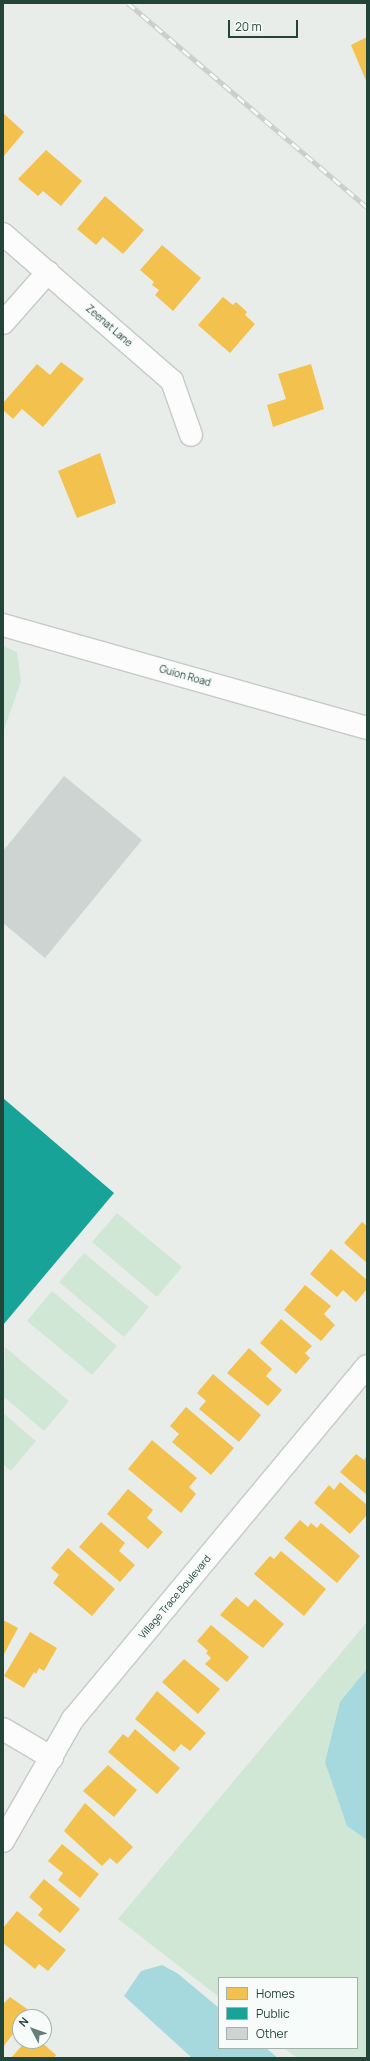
<!DOCTYPE html>
<style>
body{margin:0}
#map{position:relative;width:370px;height:2061px;overflow:hidden;background:#e8edea;font-family:Manrope,sans-serif}
div>[style]{position:absolute}
.green>*{inset:0;background:#d0e7d6}
.water>*{inset:0;background:#a6d9dd}
.homes>*{inset:0;background:#f2c14e}
.public>*{inset:0;background:#17a398}
.building>*{inset:0;background:#ced4d2}
.roads{filter:drop-shadow(1px 0 #c5cac7) drop-shadow(-1px 0 #c5cac7) drop-shadow(0 1px #c5cac7) drop-shadow(0 -1px #c5cac7)}
.minor>*{height:22px;margin:-11px;padding:0 11px;transform-origin:11px;border-radius:11px;background:#fcfcfc}
.tertiary>*{height:22px;margin:-11px;padding:0 11px;transform-origin:11px;border-radius:11px;background:#fcfcfc}
.rail>*{height:4.5px;margin-top:-2.25px;transform-origin:0;background:repeating-linear-gradient(90deg,#f7fbf9 0 9px,#c9cdcb 0 18px);box-sizing:border-box;border-block:1px solid #c9cdcb}
span{translate:-50% -50%;white-space:nowrap;text-align:center;line-height:1.15;-webkit-text-stroke:4px #f7fbf9;paint-order:stroke}
.street-label{font-size:10px;color:#224439}
.frame{position:absolute;inset:0;border:4px solid #224439;pointer-events:none}
.legend{position:absolute;left:218px;top:1977px;width:140px;height:72px;box-sizing:border-box;background:#f7fbf9;border:1px solid #a2b2ac;margin:0;padding:5px 7px;list-style:none;font-size:12px;color:#224439}
.legend li{display:flex;align-items:center;gap:8px;height:20px}
.legend b{width:20px;border:1px solid #a2b2ac}
.north{position:absolute;left:12px;top:2009px;width:40px;height:40px;box-sizing:border-box;background:#f7fbf9;border:1px solid #a2b2ac;border-radius:50%;rotate:311deg;font-size:11px;font-weight:700;line-height:16px;text-align:center;color:#224439}
.north::after{content:'';display:block;margin:auto;width:14px;height:18px;background:#677f77;clip-path:polygon(50% 0,100% 100%,50% 72%,0 100%)}
.scale{position:absolute;left:228px;top:20px;width:70px;height:18px;box-sizing:border-box;border:2px solid #224439;border-top:0;padding-left:5px;font-size:12px;line-height:14px;white-space:nowrap;color:#224439;-webkit-text-stroke:3px #f7fbf9;paint-order:stroke}
</style>
<div id="map">
<div class="green">
<i style="clip-path:polygon(3px 646px,17px 652px,21px 681px,3px 733px)"></i>
<i style="clip-path:polygon(117px 1213px,182px 1267px,157px 1297px,92px 1242px)"></i>
<i style="clip-path:polygon(84px 1253px,149px 1307px,124px 1337px,59px 1282px)"></i>
<i style="clip-path:polygon(52px 1291px,117px 1346px,92px 1375px,27px 1321px)"></i>
<i style="clip-path:polygon(5px 1347px,69px 1401px,44px 1431px,3px 1396px)"></i>
<i style="clip-path:polygon(3px 1413px,36px 1441px,11px 1471px,3px 1464px)"></i>
<i style="clip-path:polygon(367px 1622px,367px 2058px,297px 2058px,284px 2048px,357px 2048px,357px 1978px,219px 1978px,219px 1997px,118px 1919px)"></i>
</div>
<div class="water">
<i style="clip-path:polygon(367px 1669px,367px 1840px,347px 1826px,325px 1762px,340px 1702px)"></i>
<i style="clip-path:polygon(162px 1965px,177px 1973px,219px 2008px,219px 2048px,266px 2048px,278px 2058px,192px 2058px,124px 1996px,141px 1971px)"></i>
</div>
<div class="homes">
<i style="clip-path:polygon(367px 37px,367px 83px,351px 45px)"></i>
<i style="clip-path:polygon(3px 113px,24px 132px,3px 157px)"></i>
<i style="clip-path:polygon(46px 150px,82px 181px,61px 206px,43px 191px,38px 196px,18px 179px)"></i>
<i style="clip-path:polygon(105px 196px,144px 230px,123px 254px,103px 237px,96px 245px,77px 229px)"></i>
<i style="clip-path:polygon(162px 245px,201px 278px,173px 311px,155px 295px,159px 290px,152px 285px,154px 282px,140px 270px)"></i>
<i style="clip-path:polygon(223px 297px,233px 305px,236px 302px,247px 312px,245px 315px,255px 324px,230px 353px,198px 325px)"></i>
<i style="clip-path:polygon(61px 362px,84px 379px,43px 427px,22px 409px,13px 419px,3px 410px,3px 403px,37px 364px,50px 375px)"></i>
<i style="clip-path:polygon(311px 364px,324px 409px,273px 427px,267px 405px,286px 399px,278px 374px)"></i>
<i style="clip-path:polygon(100px 453px,116px 503px,77px 518px,58px 471px)"></i>
<i style="clip-path:polygon(362px 1222px,367px 1226px,367px 1263px,344px 1243px)"></i>
<i style="clip-path:polygon(331px 1249px,367px 1280px,367px 1289px,356px 1302px,343px 1290px,337px 1297px,310px 1274px)"></i>
<i style="clip-path:polygon(305px 1285px,331px 1306px,324px 1314px,335px 1325px,321px 1341px,284px 1310px)"></i>
<i style="clip-path:polygon(281px 1319px,312px 1346px,305px 1353px,310px 1358px,296px 1374px,260px 1343px)"></i>
<i style="clip-path:polygon(249px 1348px,272px 1369px,266px 1376px,282px 1390px,268px 1406px,227px 1373px)"></i>
<i style="clip-path:polygon(213px 1374px,261px 1415px,239px 1442px,199px 1409px,206px 1401px,197px 1393px)"></i>
<i style="clip-path:polygon(186px 1407px,234px 1448px,211px 1475px,172px 1442px,179px 1434px,170px 1426px)"></i>
<i style="clip-path:polygon(152px 1440px,197px 1478px,189px 1487px,196px 1494px,181px 1513px,128px 1469px)"></i>
<i style="clip-path:polygon(356px 1454px,364px 1460px,367px 1455px,367px 1495px,340px 1472px)"></i>
<i style="clip-path:polygon(340px 1482px,367px 1505px,367px 1515px,350px 1534px,314px 1503px,329px 1485px,334px 1490px)"></i>
<i style="clip-path:polygon(128px 1489px,153px 1510px,147px 1518px,163px 1532px,148px 1549px,107px 1514px)"></i>
<i style="clip-path:polygon(300px 1520px,308px 1527px,311px 1523px,317px 1528px,321px 1523px,360px 1556px,337px 1583px,284px 1538px)"></i>
<i style="clip-path:polygon(101px 1522px,125px 1543px,119px 1551px,135px 1565px,120px 1582px,79px 1547px)"></i>
<i style="clip-path:polygon(68px 1548px,115px 1589px,92px 1616px,53px 1583px,59px 1575px,51px 1568px)"></i>
<i style="clip-path:polygon(281px 1551px,326px 1589px,304px 1616px,254px 1574px,270px 1556px,274px 1559px)"></i>
<i style="clip-path:polygon(236px 1597px,248px 1607px,255px 1599px,284px 1624px,263px 1648px,220px 1615px)"></i>
<i style="clip-path:polygon(3px 1620px,18px 1628px,3px 1656px)"></i>
<i style="clip-path:polygon(211px 1625px,249px 1657px,227px 1682px,205px 1664px,211px 1658px,206px 1653px,208px 1651px,197px 1641px)"></i>
<i style="clip-path:polygon(30px 1632px,57px 1648px,44px 1671px,39px 1668px,36px 1674px,34px 1672px,24px 1688px,4px 1676px)"></i>
<i style="clip-path:polygon(184px 1659px,220px 1689px,198px 1714px,162px 1682px)"></i>
<i style="clip-path:polygon(157px 1691px,206px 1733px,190px 1751px,181px 1744px,174px 1752px,135px 1719px)"></i>
<i style="clip-path:polygon(135px 1729px,180px 1768px,157px 1794px,108px 1752px,123px 1734px,128px 1738px)"></i>
<i style="clip-path:polygon(108px 1765px,137px 1790px,114px 1817px,83px 1791px)"></i>
<i style="clip-path:polygon(85px 1803px,133px 1847px,117px 1864px,110px 1858px,102px 1866px,64px 1831px)"></i>
<i style="clip-path:polygon(62px 1844px,99px 1874px,80px 1898px,58px 1880px,63px 1873px,48px 1861px)"></i>
<i style="clip-path:polygon(44px 1879px,80px 1909px,60px 1933px,38px 1915px,43px 1909px,29px 1897px)"></i>
<i style="clip-path:polygon(17px 1911px,66px 1950px,48px 1971px,39px 1964px,35px 1969px,3px 1943px,3px 1928px)"></i>
<i style="clip-path:polygon(10px 1997px,30px 2011px,26px 2017px,20px 2017px,20px 2025px,3px 2047px,3px 2004px)"></i>
<i style="clip-path:polygon(26px 2041px,40px 2041px,56px 2055px,54px 2058px,11px 2058px)"></i>
</div>
<div class="public">
<i style="clip-path:polygon(3px 1098px,114px 1193px,3px 1325px)"></i>
</div>
<div class="building">
<i style="clip-path:polygon(64px 776px,142px 840px,45px 958px,3px 923px,3px 851px)"></i>
</div>
<div class="roads">
<div class="minor">
<i style="left:3px;top:234px;width:224px;rotate:41deg"></i>
<i style="left:172px;top:381px;width:57px;rotate:70.6deg"></i>
<i style="left:3px;top:323px;width:68px;rotate:-48.6deg"></i>
<i style="left:3px;top:1729px;width:57px;rotate:30.6deg"></i>
<i style="left:3px;top:1841px;width:141px;rotate:-60.2deg"></i>
<i style="left:73px;top:1719px;width:459px;rotate:-50.2deg"></i>
</div>
<div class="tertiary">
<i style="left:3px;top:625px;width:378px;rotate:15.8deg"></i>
</div>
</div>
<div class="rail">
<i style="left:128px;top:3px;width:314px;rotate:40.5deg"></i>
</div>
<div class="street-label">
<span style="left:109px;top:326px;rotate:41deg">Zeenat Lane</span>
<span style="left:185px;top:676px;rotate:16deg">Guion Road</span>
<span style="left:175px;top:1597px;rotate:-50deg">Village Trace Boulevard</span>
</div>
<div class="frame"></div>
<ul class="legend">
<li><b style="height:11px;background:#f2c14e"></b>Homes</li>
<li><b style="height:11px;background:#17a398"></b>Public</li>
<li><b style="height:11px;background:#ced4d2"></b>Other</li>
</ul>
<div class="north">N</div>
<div class="scale">20 m</div>
</div>
